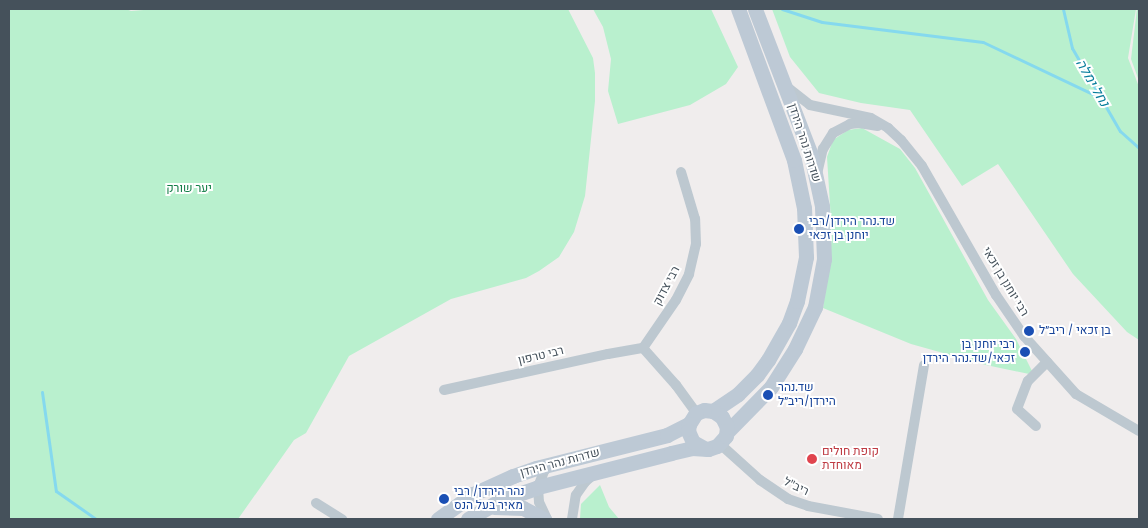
<!DOCTYPE html>
<meta charset="utf-8">
<style>
body{margin:0}
#map{position:relative;width:1148px;height:528px;overflow:hidden;background:#f0eded;font-family:"Fira Sans Condensed",Heebo,sans-serif}
div>[style]{position:absolute}
.green>*{inset:0;background:#b9f0ce}
.stream>*{height:3px;margin:-1.5px;padding:0 1.5px;transform-origin:1.5px;border-radius:1.5px;background:#85d9ee}
.minor>*{height:10px;margin:-5px;padding:0 5px;transform-origin:5px;border-radius:5px;background:#bdc8d0}
.secondary>*{height:15px;margin:-7.5px;padding:0 7.5px;transform-origin:7.5px;border-radius:7.5px;background:#bdc9d5}
.dots>*{width:14px;height:14px;translate:-50% -50%;box-sizing:border-box;border:2px solid #fff;border-radius:50%}
span{translate:-50% -50%;white-space:nowrap;text-align:center;line-height:1.15;-webkit-text-stroke:4px #fff;paint-order:stroke}
.street-label{font-size:12px;color:#45515b}
.park-label{font-size:12px;color:#147e48}
.transit-label{font-size:12px;color:#164399}
.left{translate:0 -50%;text-align:left}
.right{translate:-100% -50%;text-align:right}
.health-label{font-size:12px;color:#be3a42}
.water-label{font-size:14px;color:#097e9c;font-style:italic}
.frame{position:absolute;inset:0;border:10px solid #45515b;pointer-events:none}
</style>
<div id="map">
<div class="green">
<i style="clip-path:polygon(9px 9px,126px 9px,131px 11px,156px 9px,568px 9px,593px 58px,595px 73px,595px 101px,585px 196px,574px 232px,559px 257px,539px 271px,526px 278px,451px 299px,349px 356px,306px 433px,294px 440px,238px 519px,9px 519px)"></i>
<i style="clip-path:polygon(593px 9px,711px 9px,738px 67px,726px 84px,690px 105px,618px 124px,608px 91px,611px 59px,603px 27px)"></i>
<i style="clip-path:polygon(772px 9px,1136px 9px,1128px 58px,1139px 87px,1139px 340px,1127px 332px,1073px 274px,998px 164px,962px 186px,910px 110px,861px 103px,819px 93px,790px 57px)"></i>
<i style="clip-path:polygon(1137px 9px,1139px 9px,1139px 81px,1131px 59px)"></i>
<i style="clip-path:polygon(862px 128px,900px 149px,915px 168px,988px 300px,1016px 339px,1034px 375px,986px 365px,911px 344px,823px 308px,832px 237px,827px 157px,833px 140px,848px 130px)"></i>
<i style="clip-path:polygon(600px 485px,609px 507px,619px 519px,580px 519px,581px 504px)"></i>
</div>
<div class="stream">
<i style="left:782px;top:9px;width:42px;rotate:18deg"></i>
<i style="left:822px;top:22px;width:162px;rotate:7.1deg"></i>
<i style="left:983px;top:42px;width:131px;rotate:25.4deg"></i>
<i style="left:1063px;top:9px;width:40px;rotate:77deg"></i>
<i style="left:1072px;top:48px;width:96px;rotate:60deg"></i>
<i style="left:1120px;top:131px;width:25px;rotate:42deg"></i>
<i style="left:42px;top:392px;width:100px;rotate:82deg"></i>
<i style="left:56px;top:491px;width:49px;rotate:35deg"></i>
</div>
<div class="minor">
<i style="left:787px;top:87px;width:29px;rotate:38deg"></i>
<i style="left:810px;top:105px;width:62px;rotate:12deg"></i>
<i style="left:871px;top:118px;width:20px;rotate:30deg"></i>
<i style="left:888px;top:128px;width:18px;rotate:43deg"></i>
<i style="left:901px;top:140px;width:33px;rotate:51deg"></i>
<i style="left:922px;top:166px;width:149px;rotate:60.2deg"></i>
<i style="left:996px;top:295px;width:50px;rotate:55.7deg"></i>
<i style="left:1024px;top:336px;width:78px;rotate:48.1deg"></i>
<i style="left:1076px;top:394px;width:73px;rotate:30.4deg"></i>
<i style="left:817px;top:174px;width:26px;rotate:-77deg"></i>
<i style="left:823px;top:149px;width:19px;rotate:-58deg"></i>
<i style="left:833px;top:133px;width:19px;rotate:-28deg"></i>
<i style="left:850px;top:124px;width:9px;rotate:-6deg"></i>
<i style="left:859px;top:123px;width:19px;rotate:9deg"></i>
<i style="left:643px;top:348px;width:58px;rotate:-55.5deg"></i>
<i style="left:676px;top:300px;width:29px;rotate:-63deg"></i>
<i style="left:689px;top:274px;width:31px;rotate:-77deg"></i>
<i style="left:696px;top:244px;width:25px;rotate:-92deg"></i>
<i style="left:695px;top:219px;width:49px;rotate:-106.6deg"></i>
<i style="left:643px;top:348px;width:50px;rotate:48.3deg"></i>
<i style="left:676px;top:385px;width:34px;rotate:54deg"></i>
<i style="left:444px;top:390px;width:168px;rotate:-12.4deg"></i>
<i style="left:608px;top:354px;width:36px;rotate:-10deg"></i>
<i style="left:1036px;top:426px;width:25px;rotate:-138deg"></i>
<i style="left:1017px;top:409px;width:30px;rotate:-69deg"></i>
<i style="left:1028px;top:381px;width:27px;rotate:-45deg"></i>
<i style="left:720px;top:444px;width:54px;rotate:42deg"></i>
<i style="left:760px;top:480px;width:34px;rotate:34deg"></i>
<i style="left:788px;top:499px;width:21px;rotate:19deg"></i>
<i style="left:808px;top:506px;width:71px;rotate:10.5deg"></i>
<i style="left:316px;top:503px;width:31px;rotate:32deg"></i>
<i style="left:547px;top:519px;width:19px;rotate:-115deg"></i>
<i style="left:539px;top:502px;width:15px;rotate:-94deg"></i>
<i style="left:538px;top:487px;width:17px;rotate:-69deg"></i>
<i style="left:544px;top:471px;width:10px;rotate:-45deg"></i>
<i style="left:572px;top:519px;width:24px;rotate:-81deg"></i>
<i style="left:576px;top:495px;width:16px;rotate:-55deg"></i>
<i style="left:585px;top:482px;width:11px;rotate:-41deg"></i>
<i style="left:898px;top:519px;width:156px;rotate:-80.4deg"></i>
</div>
<div class="secondary">
<i style="left:713px;top:411px;width:30px;rotate:-34deg"></i>
<i style="left:738px;top:394px;width:27px;rotate:-45deg"></i>
<i style="left:757px;top:375px;width:19px;rotate:-54deg"></i>
<i style="left:768px;top:360px;width:43px;rotate:-60.4deg"></i>
<i style="left:789px;top:323px;width:23px;rotate:-70deg"></i>
<i style="left:797px;top:301px;width:45px;rotate:-78.4deg"></i>
<i style="left:806px;top:257px;width:49px;rotate:-92.3deg"></i>
<i style="left:804px;top:208px;width:49px;rotate:-101.8deg"></i>
<i style="left:794px;top:160px;width:161px;rotate:-110.3deg"></i>
<i style="left:727px;top:432px;width:63px;rotate:-45.6deg"></i>
<i style="left:771px;top:387px;width:45px;rotate:-57.7deg"></i>
<i style="left:795px;top:349px;width:47px;rotate:-64.5deg"></i>
<i style="left:815px;top:307px;width:49px;rotate:-79.4deg"></i>
<i style="left:824px;top:259px;width:53px;rotate:-92.2deg"></i>
<i style="left:822px;top:206px;width:52px;rotate:-102.2deg"></i>
<i style="left:811px;top:155px;width:156px;rotate:-111deg"></i>
<i style="left:494px;top:507px;width:29px;rotate:2deg"></i>
<i style="left:523px;top:508px;width:24px;rotate:28deg"></i>
<i style="left:438px;top:519px;width:43px;rotate:-35.5deg"></i>
<i style="left:473px;top:494px;width:44px;rotate:-24.2deg"></i>
<i style="left:513px;top:476px;width:24px;rotate:-19deg"></i>
<i style="left:536px;top:468px;width:135px;rotate:-14.1deg"></i>
<i style="left:667px;top:435px;width:25px;rotate:-27deg"></i>
<i style="left:468px;top:519px;width:38px;rotate:-30deg"></i>
<i style="left:501px;top:500px;width:39px;rotate:-19deg"></i>
<i style="left:538px;top:487px;width:137px;rotate:-14.3deg"></i>
<i style="left:671px;top:453px;width:22px;rotate:-13deg"></i>
<i style="left:692px;top:448px;width:16px;rotate:4deg"></i>
<i style="left:708px;top:449px;width:9px;rotate:-18deg"></i>
<i style="left:717px;top:446px;width:13px;rotate:-48deg"></i>
<i style="left:726px;top:436px;width:9px;rotate:-84deg"></i>
<i style="left:727px;top:427px;width:11px;rotate:-117deg"></i>
<i style="left:722px;top:417px;width:11px;rotate:-146deg"></i>
<i style="left:713px;top:411px;width:9px;rotate:-174deg"></i>
<i style="left:704px;top:410px;width:9px;rotate:159deg"></i>
<i style="left:696px;top:413px;width:13px;rotate:122deg"></i>
<i style="left:689px;top:424px;width:7px;rotate:98deg"></i>
<i style="left:688px;top:431px;width:12px;rotate:66deg"></i>
<i style="left:693px;top:442px;width:13px;rotate:29deg"></i>
</div>
<div class="dots">
<i style="left:799px;top:229px;background:#1a4fb4"></i>
<i style="left:1029px;top:331px;background:#1a4fb4"></i>
<i style="left:1025px;top:352px;background:#1a4fb4"></i>
<i style="left:768px;top:395px;background:#1a4fb4"></i>
<i style="left:812px;top:459px;background:#e0444e"></i>
<i style="left:444px;top:499px;background:#1a4fb4"></i>
</div>
<div class="street-label">
<span style="left:804px;top:143px;rotate:72deg">שדרות נהר הירדן</span>
<span style="left:1005px;top:282px;rotate:59deg">רבי יוחנן בן זכאי</span>
<span style="left:667px;top:286px;rotate:-62deg">רבי צדוק</span>
<span style="left:541px;top:356px;rotate:-13deg">רבי טרפון</span>
<span style="left:560px;top:463px;rotate:-15deg">שדרות נהר הירדן</span>
<span style="left:796px;top:487px;rotate:25deg">ריב"ל</span>
</div>
<div class="park-label">
<span style="left:189px;top:189px">יער שורק</span>
</div>
<div class="transit-label">
<span class="left" style="left:809px;top:229px">שד.נהר הירדן/רבי<br>יוחנן בן זכאי</span>
<span class="left" style="left:1039px;top:331px">בן זכאי / ריב״ל</span>
<span class="right" style="left:1015px;top:352px">רבי יוחנן בן<br>זכאי/שד.נהר הירדן</span>
<span class="left" style="left:778px;top:395px">שד.נהר<br>הירדן/ריב״ל</span>
<span class="left" style="left:454px;top:499px">נהר הירדן/ רבי<br>מאיר בעל הנס</span>
</div>
<div class="health-label">
<span class="left" style="left:822px;top:459px">קופת חולים<br>מאוחדת</span>
</div>
<div class="water-label">
<span style="left:1092px;top:83px;rotate:60deg">נחל ימלה</span>
</div>
<div class="frame"></div>
</div>
